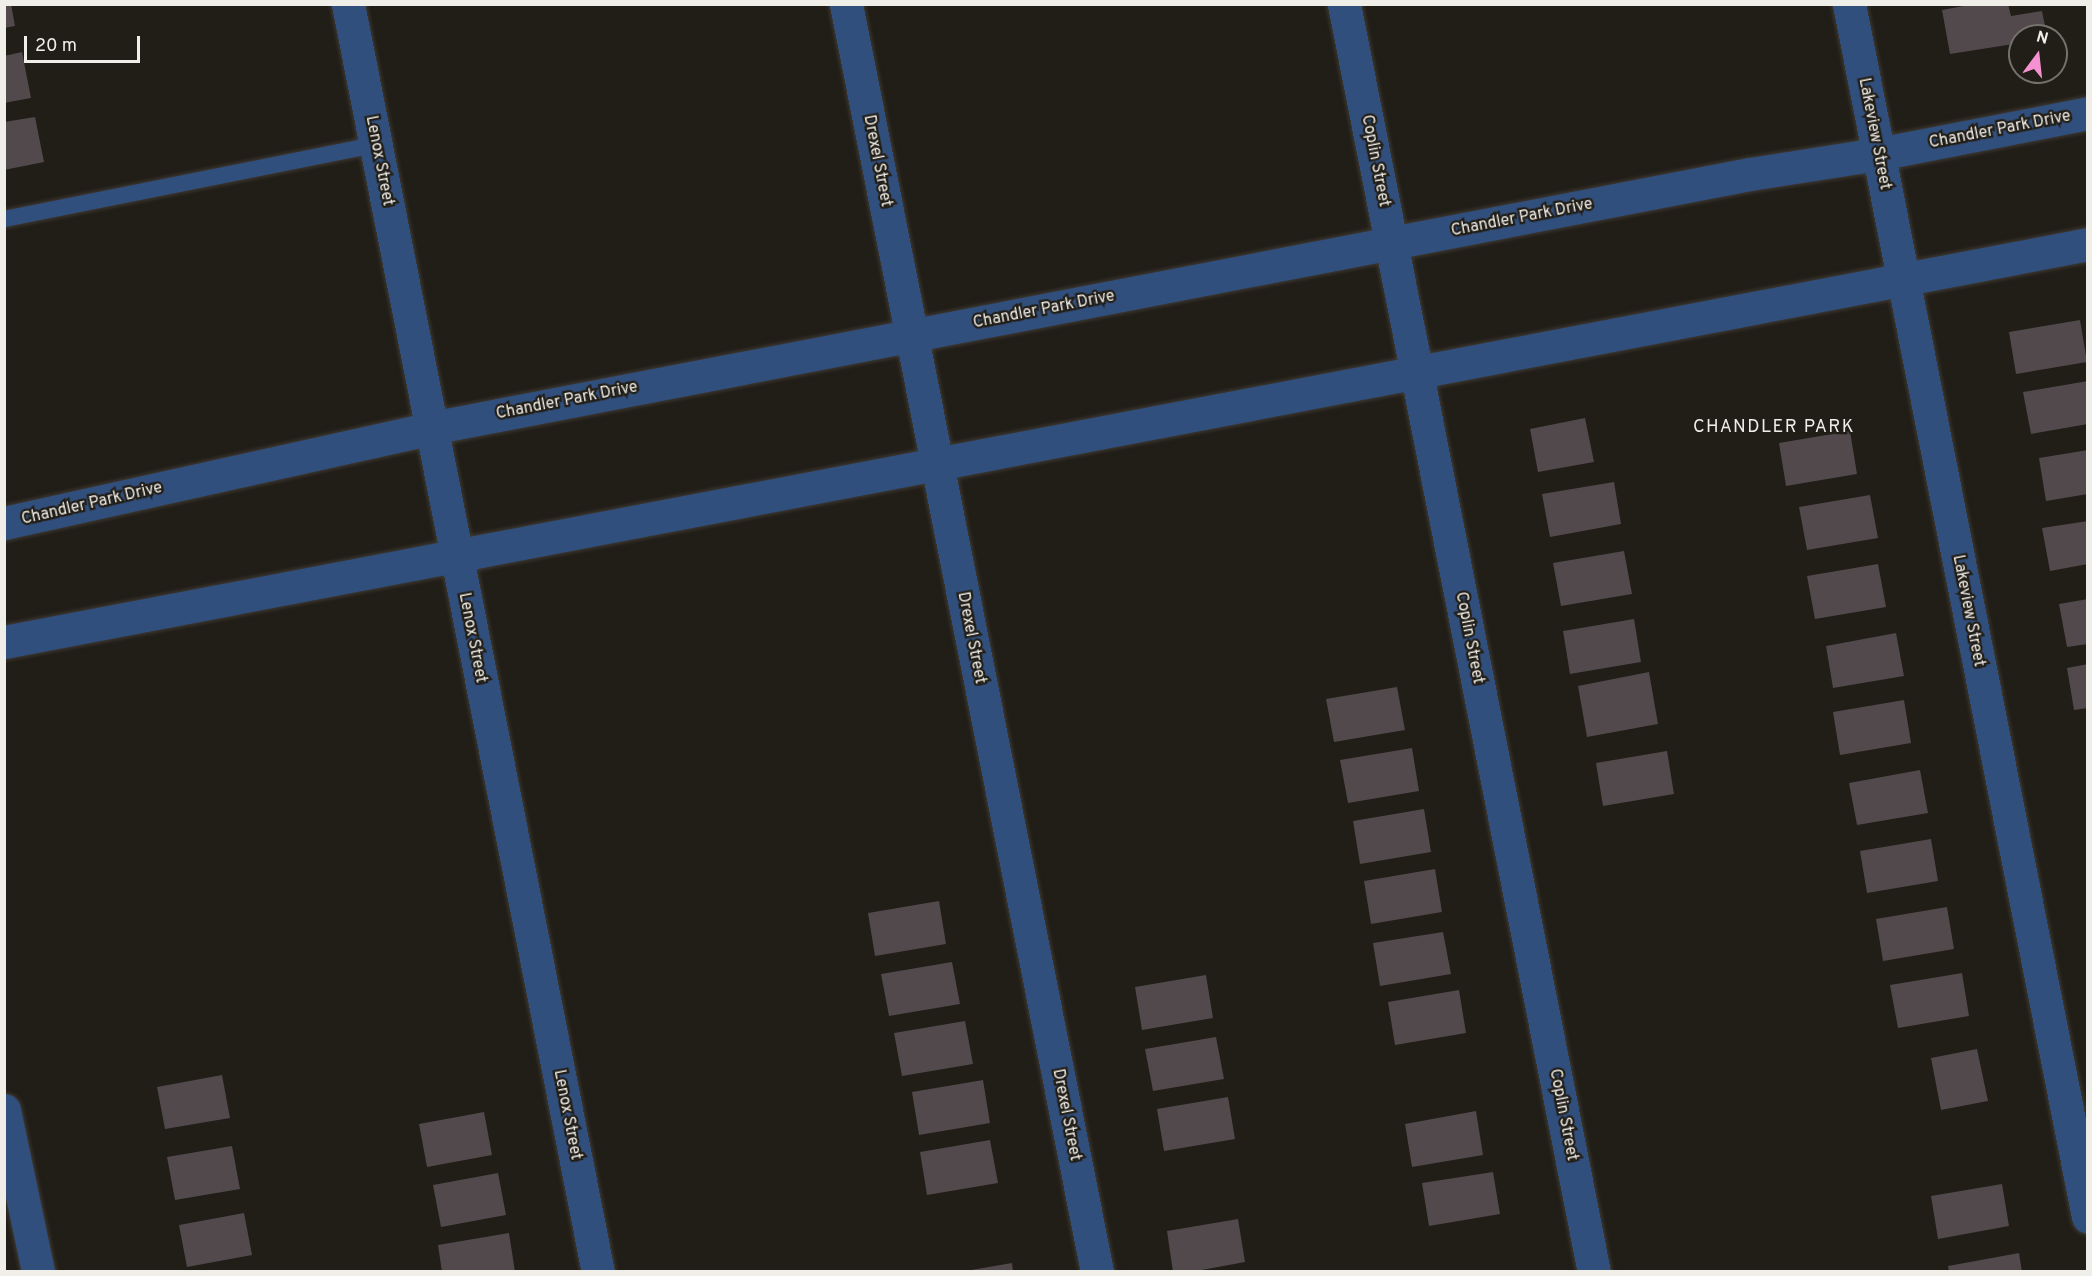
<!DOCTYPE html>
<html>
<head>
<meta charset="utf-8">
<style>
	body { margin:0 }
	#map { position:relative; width:2092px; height:1276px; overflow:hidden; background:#211d17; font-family:Overpass,sans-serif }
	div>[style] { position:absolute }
	.building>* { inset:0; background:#51494c }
	.roads { filter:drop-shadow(0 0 2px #3e3a34) drop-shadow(0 0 2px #3e3a34) }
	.service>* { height:16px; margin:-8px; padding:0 8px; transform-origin:8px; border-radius:8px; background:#314f7d }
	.minor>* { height:33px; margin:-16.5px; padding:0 16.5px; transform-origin:16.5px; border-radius:16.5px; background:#314f7d }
	.tertiary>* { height:33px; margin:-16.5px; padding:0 16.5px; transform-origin:16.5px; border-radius:16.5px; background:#314f7d }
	span { translate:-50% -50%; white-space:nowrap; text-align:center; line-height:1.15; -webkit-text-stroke:4.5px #211d17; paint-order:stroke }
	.street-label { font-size:16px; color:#f0eee9 }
	.neighbourhood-label { font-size:18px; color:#f0eee9; letter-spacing:1.5px }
	.frame { position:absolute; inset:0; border:6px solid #f0eee9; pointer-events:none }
	.north { position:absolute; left:2008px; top:24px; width:60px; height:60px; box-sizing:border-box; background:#211d17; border:2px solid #74716b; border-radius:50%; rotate:15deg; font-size:16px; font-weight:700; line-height:24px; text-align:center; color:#f0eee9 }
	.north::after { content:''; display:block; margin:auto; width:21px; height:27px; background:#f590d1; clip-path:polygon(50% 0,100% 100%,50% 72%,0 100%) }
	.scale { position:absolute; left:24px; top:36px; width:116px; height:27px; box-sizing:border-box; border:3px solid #f0eee9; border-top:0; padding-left:8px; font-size:18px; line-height:21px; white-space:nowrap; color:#f0eee9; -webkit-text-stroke:4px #211d17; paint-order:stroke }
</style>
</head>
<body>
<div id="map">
	<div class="building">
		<i style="clip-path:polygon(4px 4px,11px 4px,15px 26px,4px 28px)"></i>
		<i style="clip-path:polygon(1974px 4px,2008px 4px,2011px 16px,2042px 11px,2047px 36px,2020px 36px,2020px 43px,1950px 54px,1942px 10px)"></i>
		<i style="clip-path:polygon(22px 52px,31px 98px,4px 103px,4px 56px)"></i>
		<i style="clip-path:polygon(35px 117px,44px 162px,4px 170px,4px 122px)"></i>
		<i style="clip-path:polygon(2080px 320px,2087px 362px,2016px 374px,2009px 332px)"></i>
		<i style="clip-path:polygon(2088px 381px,2088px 424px,2031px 434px,2023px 392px)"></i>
		<i style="clip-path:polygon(1585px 418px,1594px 462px,1538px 472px,1530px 429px)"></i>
		<i style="clip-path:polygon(1850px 431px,1857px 474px,1786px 486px,1779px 443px)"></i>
		<i style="clip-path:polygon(2088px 450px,2088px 494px,2046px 501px,2039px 458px)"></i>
		<i style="clip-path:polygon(1614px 482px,1621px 524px,1550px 537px,1542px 494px)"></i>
		<i style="clip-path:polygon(1870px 495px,1878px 538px,1807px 550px,1799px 507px)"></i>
		<i style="clip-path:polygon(2088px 521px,2088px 564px,2050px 571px,2042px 528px)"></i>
		<i style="clip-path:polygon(1624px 551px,1632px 594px,1561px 606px,1553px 563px)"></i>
		<i style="clip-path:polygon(1878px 564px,1886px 607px,1815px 619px,1807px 576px)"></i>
		<i style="clip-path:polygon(2088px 599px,2088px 644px,2067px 647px,2059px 604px)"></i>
		<i style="clip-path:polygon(1634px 619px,1641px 662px,1570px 674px,1563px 631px)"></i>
		<i style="clip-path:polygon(1896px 633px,1904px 676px,1833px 688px,1826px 646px)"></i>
		<i style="clip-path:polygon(2088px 664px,2088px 708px,2074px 710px,2067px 668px)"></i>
		<i style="clip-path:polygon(1649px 672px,1658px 724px,1587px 737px,1578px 686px)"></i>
		<i style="clip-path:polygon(1397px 687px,1405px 730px,1334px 742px,1326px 699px)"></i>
		<i style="clip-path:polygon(1904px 700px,1911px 743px,1840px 755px,1833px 712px)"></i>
		<i style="clip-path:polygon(1412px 748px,1419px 791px,1348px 803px,1340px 760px)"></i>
		<i style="clip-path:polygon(1667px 751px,1674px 794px,1603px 806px,1596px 763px)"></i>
		<i style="clip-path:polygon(1920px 770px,1928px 813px,1857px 825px,1849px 783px)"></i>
		<i style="clip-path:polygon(1424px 809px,1431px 852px,1360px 864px,1353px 821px)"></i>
		<i style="clip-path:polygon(1931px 839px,1938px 881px,1867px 893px,1860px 851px)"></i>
		<i style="clip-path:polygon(1435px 869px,1442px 912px,1371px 924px,1364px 881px)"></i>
		<i style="clip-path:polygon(939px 901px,946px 944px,875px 956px,868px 913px)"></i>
		<i style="clip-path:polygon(1947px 907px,1954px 949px,1883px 961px,1876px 919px)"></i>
		<i style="clip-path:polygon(1443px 932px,1451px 974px,1380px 986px,1373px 943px)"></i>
		<i style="clip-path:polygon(952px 962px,960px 1004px,889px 1016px,881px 974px)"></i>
		<i style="clip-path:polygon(1962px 973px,1969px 1016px,1898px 1028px,1890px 985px)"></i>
		<i style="clip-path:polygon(1206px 975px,1213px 1018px,1142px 1030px,1135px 987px)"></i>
		<i style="clip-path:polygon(1459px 990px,1466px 1033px,1395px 1045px,1388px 1002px)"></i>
		<i style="clip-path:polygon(965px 1021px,973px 1064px,902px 1076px,894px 1033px)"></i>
		<i style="clip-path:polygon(1216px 1037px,1224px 1079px,1153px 1091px,1145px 1049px)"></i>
		<i style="clip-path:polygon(1977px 1049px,1988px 1101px,1941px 1110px,1931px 1058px)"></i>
		<i style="clip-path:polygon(222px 1075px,230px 1118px,165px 1129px,157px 1087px)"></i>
		<i style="clip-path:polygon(983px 1080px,990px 1123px,919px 1135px,912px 1092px)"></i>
		<i style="clip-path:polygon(1228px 1097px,1235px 1139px,1164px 1151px,1157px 1109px)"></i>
		<i style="clip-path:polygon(1476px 1111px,1483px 1155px,1412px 1167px,1405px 1124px)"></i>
		<i style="clip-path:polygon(484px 1112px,492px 1155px,427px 1167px,419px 1124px)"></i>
		<i style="clip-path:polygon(990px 1140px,998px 1183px,927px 1195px,920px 1152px)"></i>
		<i style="clip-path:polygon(232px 1146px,240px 1189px,175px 1200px,167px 1157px)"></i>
		<i style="clip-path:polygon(1493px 1172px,1500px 1214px,1429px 1226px,1422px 1183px)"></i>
		<i style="clip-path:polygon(498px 1173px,506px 1215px,441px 1227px,433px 1185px)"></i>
		<i style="clip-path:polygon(2002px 1184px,2009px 1226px,1938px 1239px,1931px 1196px)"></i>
		<i style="clip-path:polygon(244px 1213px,252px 1255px,187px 1267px,179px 1225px)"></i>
		<i style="clip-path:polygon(1238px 1219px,1245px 1262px,1191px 1272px,1173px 1272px,1167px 1231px)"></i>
		<i style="clip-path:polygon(509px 1233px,515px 1272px,442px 1272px,438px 1245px)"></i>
		<i style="clip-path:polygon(2019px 1253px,2022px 1272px,1949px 1272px,1948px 1266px)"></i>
		<i style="clip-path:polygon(1012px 1263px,1013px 1272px,971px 1272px,971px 1270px)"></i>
	</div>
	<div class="roads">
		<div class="service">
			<i style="left:4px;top:219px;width:379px;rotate:-11.3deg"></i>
		</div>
		<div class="minor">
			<i style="left:348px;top:4px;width:1292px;rotate:78.85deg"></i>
			<i style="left:846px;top:4px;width:1293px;rotate:78.8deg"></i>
			<i style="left:1344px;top:4px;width:1292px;rotate:78.85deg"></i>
			<i style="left:1849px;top:4px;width:1236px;rotate:78.85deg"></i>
		</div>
		<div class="tertiary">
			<i style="left:4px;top:523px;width:437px;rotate:-12.5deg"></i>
			<i style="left:431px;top:428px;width:1343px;rotate:-10.9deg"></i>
			<i style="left:1750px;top:174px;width:130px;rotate:-8.9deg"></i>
			<i style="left:1878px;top:154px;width:214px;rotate:-11deg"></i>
			<i style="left:4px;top:642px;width:2122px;rotate:-10.81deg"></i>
			<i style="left:4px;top:1110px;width:166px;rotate:78.1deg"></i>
		</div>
	</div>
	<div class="street-label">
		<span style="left:2000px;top:130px;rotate:-11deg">Chandler Park Drive</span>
		<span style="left:1874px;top:134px;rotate:79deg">Lakeview Street</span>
		<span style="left:379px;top:161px;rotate:79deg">Lenox Street</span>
		<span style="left:877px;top:161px;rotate:79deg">Drexel Street</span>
		<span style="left:1375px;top:161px;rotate:79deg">Coplin Street</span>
		<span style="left:1522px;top:218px;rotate:-11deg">Chandler Park Drive</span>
		<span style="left:1044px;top:310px;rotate:-11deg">Chandler Park Drive</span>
		<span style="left:567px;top:401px;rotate:-11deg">Chandler Park Drive</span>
		<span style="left:92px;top:504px;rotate:-13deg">Chandler Park Drive</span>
		<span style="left:1968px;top:611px;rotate:79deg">Lakeview Street</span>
		<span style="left:472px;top:638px;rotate:79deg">Lenox Street</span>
		<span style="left:971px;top:638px;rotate:79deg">Drexel Street</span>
		<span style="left:1469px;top:638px;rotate:79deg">Coplin Street</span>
		<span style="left:567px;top:1115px;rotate:79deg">Lenox Street</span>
		<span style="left:1066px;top:1115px;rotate:79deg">Drexel Street</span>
		<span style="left:1563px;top:1115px;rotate:79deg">Coplin Street</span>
	</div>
	<div class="neighbourhood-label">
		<span style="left:1774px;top:428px">CHANDLER PARK</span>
	</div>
	<div class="frame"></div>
	<div class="north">N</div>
	<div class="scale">20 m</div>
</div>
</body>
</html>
